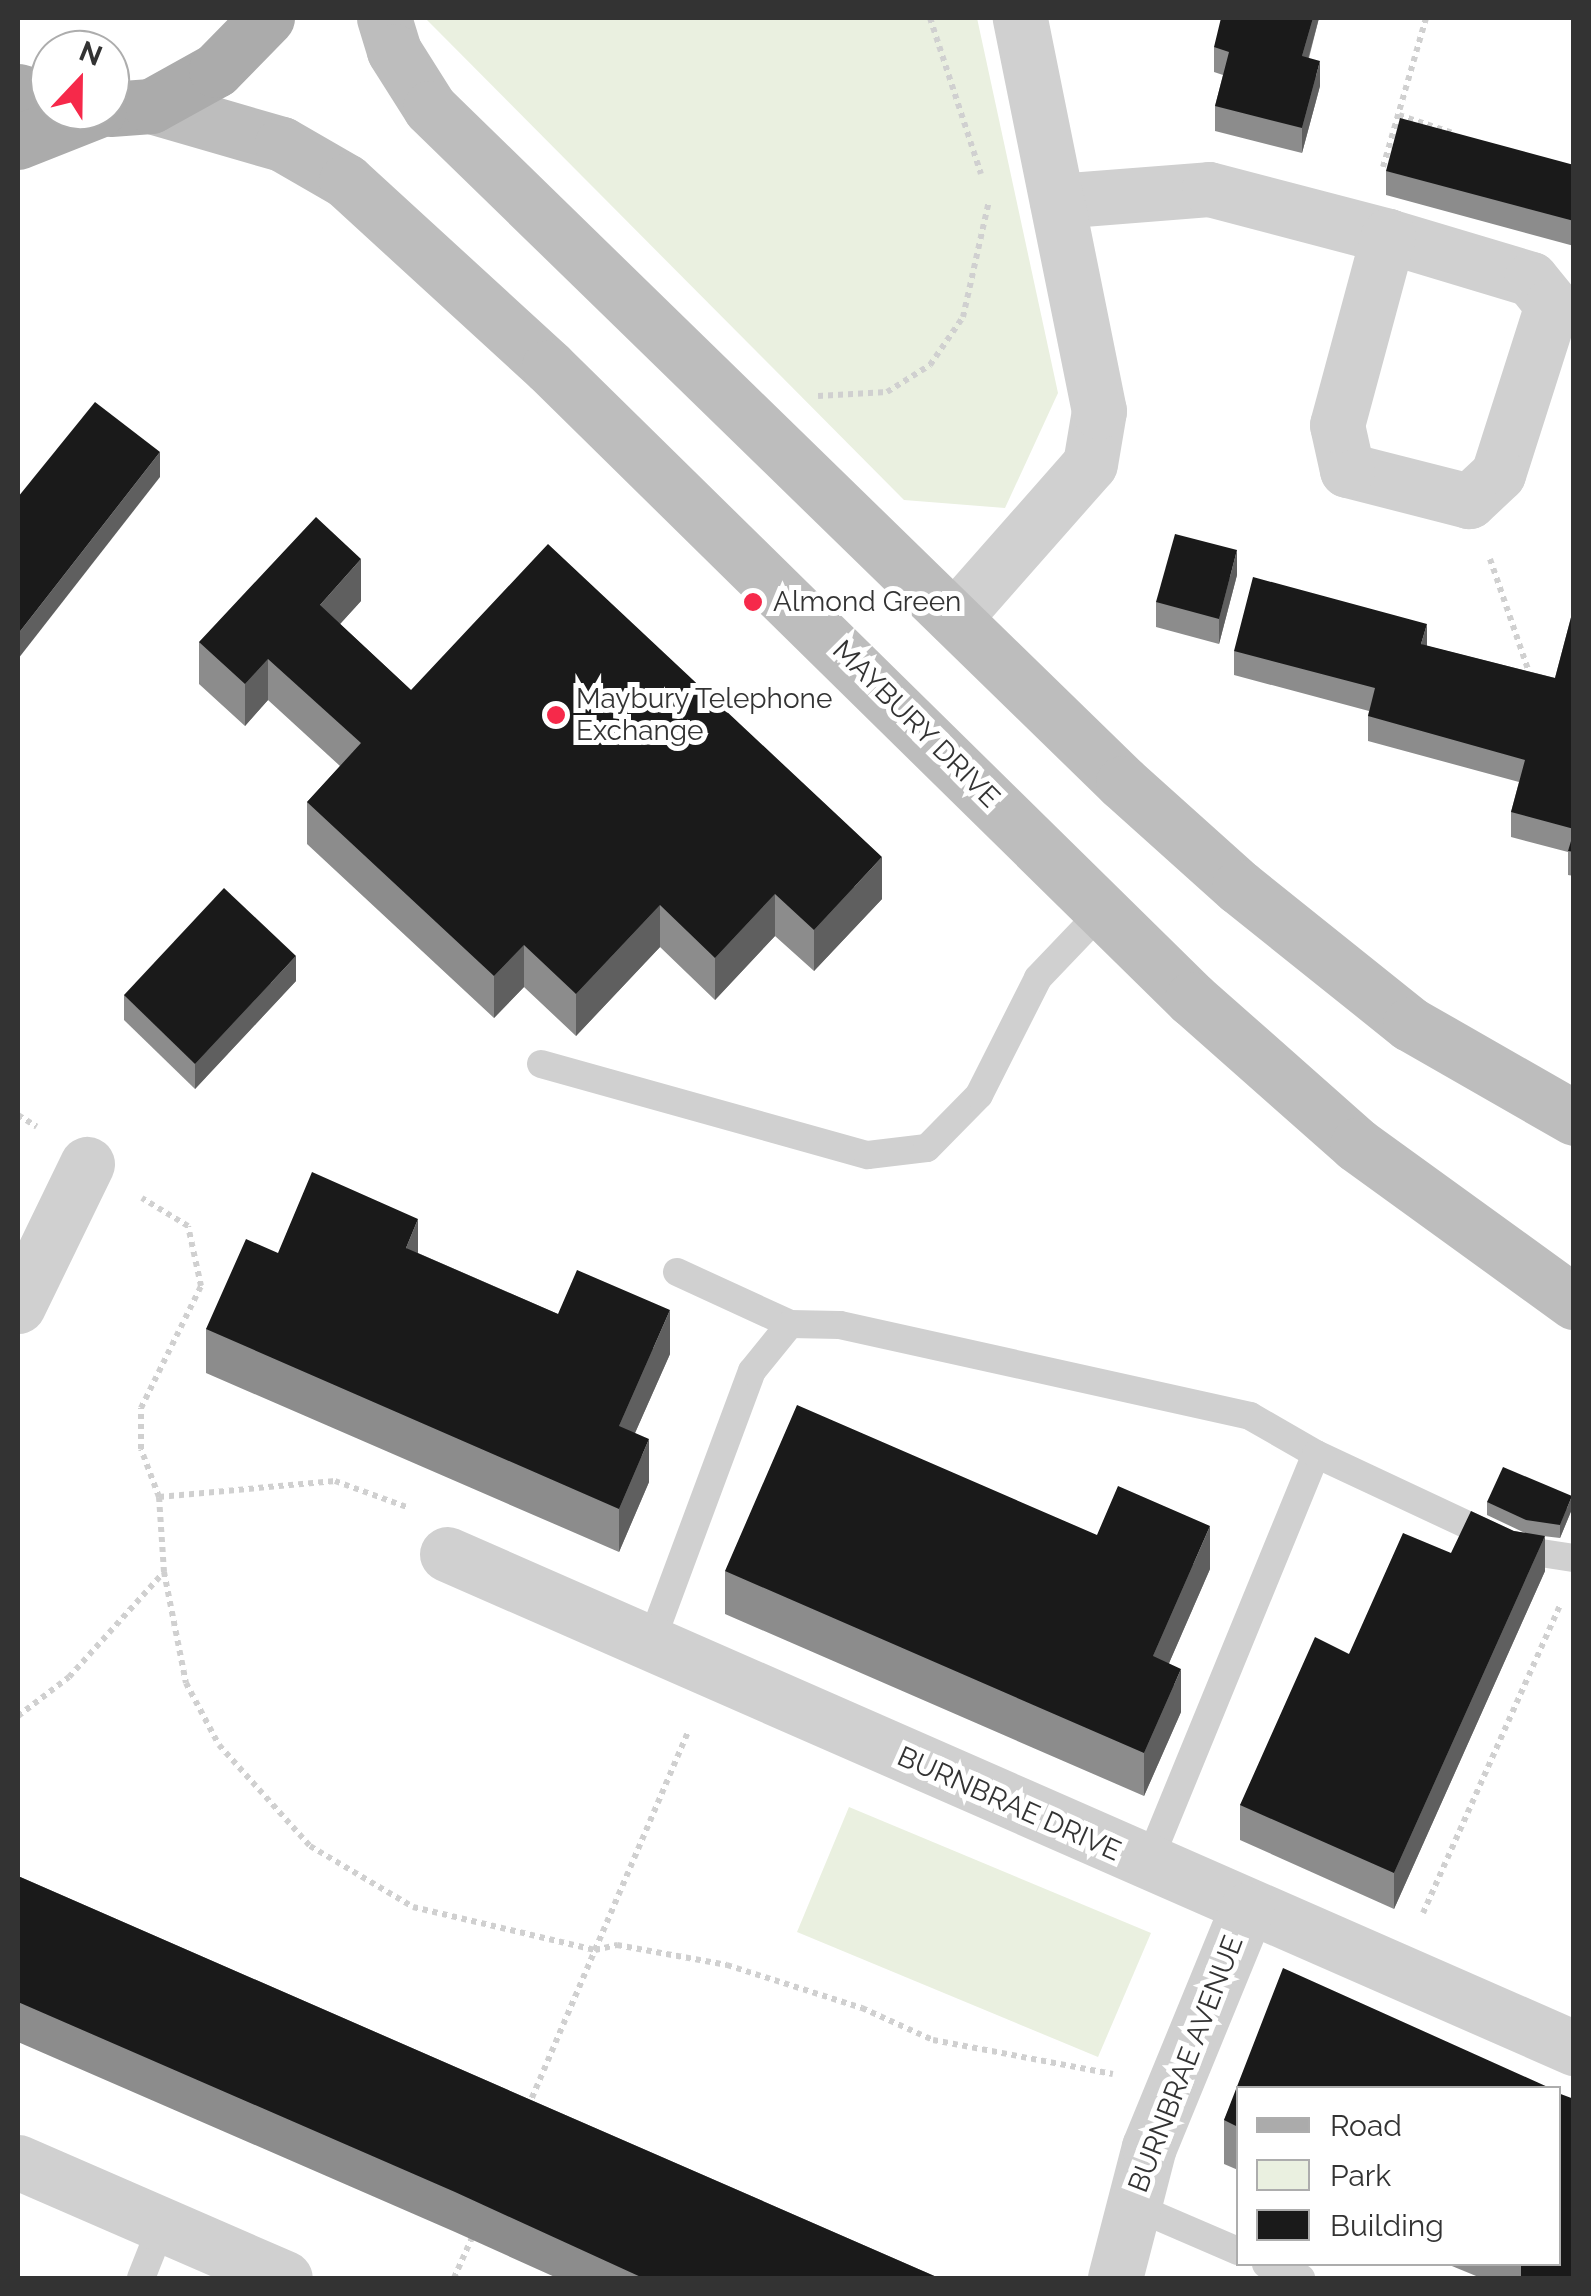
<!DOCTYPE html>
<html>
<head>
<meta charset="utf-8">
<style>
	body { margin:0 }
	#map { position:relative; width:1591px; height:2296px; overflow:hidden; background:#fff; font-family:Raleway,sans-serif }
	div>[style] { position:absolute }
	.green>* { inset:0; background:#eaf0e0 }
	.path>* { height:6px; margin-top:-3px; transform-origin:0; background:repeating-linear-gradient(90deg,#d0d0d0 0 5px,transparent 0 10px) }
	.lane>* { height:28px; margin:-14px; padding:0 14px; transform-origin:14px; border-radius:14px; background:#d0d0d0 }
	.street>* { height:55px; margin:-27.5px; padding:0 27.5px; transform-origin:27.5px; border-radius:27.5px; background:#d0d0d0 }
	.secondary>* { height:55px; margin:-27.5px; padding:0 27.5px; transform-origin:27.5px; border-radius:27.5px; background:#bdbdbd }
	.primary>* { height:55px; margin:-27.5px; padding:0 27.5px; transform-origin:27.5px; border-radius:27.5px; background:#ababab }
	.wall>* { inset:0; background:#8c8c8c }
	.shaded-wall>* { inset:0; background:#5f5f5f }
	.building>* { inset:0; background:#1a1a1a }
	.dots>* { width:28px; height:28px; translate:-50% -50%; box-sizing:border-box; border:5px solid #fff; border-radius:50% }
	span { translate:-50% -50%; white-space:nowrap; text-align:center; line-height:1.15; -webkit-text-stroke:10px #fff; paint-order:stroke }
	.poi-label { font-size:28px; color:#333 }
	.left { translate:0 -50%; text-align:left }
	.street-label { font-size:28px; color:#333 }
	.frame { position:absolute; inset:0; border:20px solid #333; pointer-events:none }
	.legend { position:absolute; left:1236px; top:2086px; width:325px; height:180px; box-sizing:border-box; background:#fff; border:2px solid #adadad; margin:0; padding:12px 18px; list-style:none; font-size:30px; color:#333 }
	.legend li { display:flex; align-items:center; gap:20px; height:50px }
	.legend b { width:50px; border:2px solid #adadad }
	.north { position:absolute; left:30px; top:30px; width:100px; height:100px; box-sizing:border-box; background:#fff; border:2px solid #adadad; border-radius:50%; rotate:22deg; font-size:28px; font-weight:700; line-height:40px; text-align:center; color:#333 }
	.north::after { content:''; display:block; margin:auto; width:35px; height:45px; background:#f6294a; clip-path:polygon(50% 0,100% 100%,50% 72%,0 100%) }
</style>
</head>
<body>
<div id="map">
	<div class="green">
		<i style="clip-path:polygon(425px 18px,977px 18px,1058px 393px,1005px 508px,904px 500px)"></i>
		<i style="clip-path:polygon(849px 1807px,1151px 1933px,1098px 2057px,797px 1932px)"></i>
	</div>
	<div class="path">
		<i style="left:930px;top:18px;width:164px;rotate:71.9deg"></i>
		<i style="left:1399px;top:115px;width:57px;rotate:18.4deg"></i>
		<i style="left:1383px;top:167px;width:155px;rotate:-73.9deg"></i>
		<i style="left:818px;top:396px;width:69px;rotate:-3.3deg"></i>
		<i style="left:887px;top:392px;width:51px;rotate:-32.1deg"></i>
		<i style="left:930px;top:365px;width:58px;rotate:-55.5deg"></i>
		<i style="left:963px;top:317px;width:119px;rotate:-77.4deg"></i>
		<i style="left:1490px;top:559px;width:123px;rotate:71deg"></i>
		<i style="left:18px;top:1115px;width:22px;rotate:32deg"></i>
		<i style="left:159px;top:1497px;width:177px;rotate:-5.2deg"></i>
		<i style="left:335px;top:1481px;width:77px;rotate:19.9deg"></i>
		<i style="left:164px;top:1572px;width:113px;rotate:78.8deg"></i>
		<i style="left:186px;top:1683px;width:70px;rotate:62deg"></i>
		<i style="left:219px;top:1745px;width:136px;rotate:48deg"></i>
		<i style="left:310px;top:1846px;width:120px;rotate:30.6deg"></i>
		<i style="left:413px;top:1907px;width:187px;rotate:13.3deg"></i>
		<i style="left:595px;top:1950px;width:239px;rotate:-66.9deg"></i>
		<i style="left:18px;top:1716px;width:64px;rotate:-37.4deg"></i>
		<i style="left:69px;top:1677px;width:142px;rotate:-47.9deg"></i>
		<i style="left:164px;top:1572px;width:75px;rotate:-93.8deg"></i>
		<i style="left:159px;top:1497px;width:51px;rotate:-110.6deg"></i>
		<i style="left:141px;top:1449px;width:41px;rotate:-90deg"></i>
		<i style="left:141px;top:1408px;width:136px;rotate:-63.8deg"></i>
		<i style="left:201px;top:1286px;width:61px;rotate:-102.2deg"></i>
		<i style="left:188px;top:1226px;width:54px;rotate:-148.7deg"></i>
		<i style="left:1423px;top:1913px;width:337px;rotate:-66deg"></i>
		<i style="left:528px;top:2107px;width:171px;rotate:-66.9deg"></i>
		<i style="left:595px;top:1950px;width:23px;rotate:-13deg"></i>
		<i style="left:617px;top:1945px;width:112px;rotate:10.3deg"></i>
		<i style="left:727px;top:1965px;width:142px;rotate:17.7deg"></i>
		<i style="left:862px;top:2008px;width:78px;rotate:24.3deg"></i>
		<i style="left:933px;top:2040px;width:183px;rotate:10.7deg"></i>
		<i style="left:454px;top:2278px;width:49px;rotate:-66deg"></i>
	</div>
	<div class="lane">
		<i style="left:541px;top:1064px;width:339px;rotate:15.6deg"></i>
		<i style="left:868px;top:1155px;width:59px;rotate:-6.8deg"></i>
		<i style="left:927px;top:1148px;width:74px;rotate:-45.5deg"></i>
		<i style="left:979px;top:1095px;width:131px;rotate:-63.2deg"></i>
		<i style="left:1038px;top:978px;width:94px;rotate:-46.3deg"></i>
		<i style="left:677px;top:1272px;width:124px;rotate:24.7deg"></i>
		<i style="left:650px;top:1645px;width:292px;rotate:-69.6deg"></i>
		<i style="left:752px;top:1371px;width:60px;rotate:-51deg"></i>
		<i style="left:790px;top:1324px;width:50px;rotate:1.1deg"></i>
		<i style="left:840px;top:1325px;width:420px;rotate:12.5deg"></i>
		<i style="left:1250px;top:1416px;width:76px;rotate:29.9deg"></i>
		<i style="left:1147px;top:1866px;width:445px;rotate:-67.7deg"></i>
		<i style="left:1316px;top:1454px;width:226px;rotate:25.1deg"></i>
		<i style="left:1521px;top:1550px;width:54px;rotate:8.6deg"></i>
		<i style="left:1131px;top:2205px;width:116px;rotate:23.3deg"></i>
		<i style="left:1266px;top:2264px;width:38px;rotate:22deg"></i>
		<i style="left:141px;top:2278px;width:57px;rotate:-68.4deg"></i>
	</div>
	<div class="street">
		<i style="left:1057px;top:201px;width:152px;rotate:-4.5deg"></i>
		<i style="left:1209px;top:189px;width:185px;rotate:14.7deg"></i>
		<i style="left:1388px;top:236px;width:149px;rotate:16.7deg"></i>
		<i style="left:1531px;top:279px;width:33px;rotate:51deg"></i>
		<i style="left:1552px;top:305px;width:177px;rotate:107.7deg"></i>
		<i style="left:1498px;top:474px;width:40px;rotate:137deg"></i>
		<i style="left:1469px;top:501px;width:126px;rotate:-165.7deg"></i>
		<i style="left:1347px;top:470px;width:46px;rotate:-102.5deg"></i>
		<i style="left:1337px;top:425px;width:196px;rotate:-74.9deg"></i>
		<i style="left:954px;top:618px;width:205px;rotate:-48.6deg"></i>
		<i style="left:1090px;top:464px;width:54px;rotate:-80.4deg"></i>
		<i style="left:1099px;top:411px;width:401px;rotate:-101.4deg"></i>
		<i style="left:18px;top:1306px;width:158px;rotate:-64.1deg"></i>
		<i style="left:447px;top:1554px;width:1231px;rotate:23.67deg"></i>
		<i style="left:18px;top:2162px;width:291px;rotate:23.5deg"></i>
		<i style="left:1115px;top:2278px;width:135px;rotate:-75.5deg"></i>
		<i style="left:1149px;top:2147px;width:256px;rotate:-67.7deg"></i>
	</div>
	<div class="secondary">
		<i style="left:384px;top:18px;width:34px;rotate:73deg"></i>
		<i style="left:394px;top:51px;width:67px;rotate:57.7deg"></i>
		<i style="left:430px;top:108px;width:967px;rotate:44.25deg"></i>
		<i style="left:1123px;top:783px;width:156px;rotate:41.9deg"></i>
		<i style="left:1239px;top:887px;width:219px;rotate:38.7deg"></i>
		<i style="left:1410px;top:1024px;width:189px;rotate:29.8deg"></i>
		<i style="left:151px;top:106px;width:136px;rotate:16.2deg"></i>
		<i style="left:282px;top:144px;width:74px;rotate:30deg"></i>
		<i style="left:346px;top:181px;width:275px;rotate:42.5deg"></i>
		<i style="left:549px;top:367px;width:902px;rotate:44.51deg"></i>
		<i style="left:1192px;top:999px;width:220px;rotate:41.5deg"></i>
		<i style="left:1357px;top:1145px;width:268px;rotate:35.9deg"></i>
	</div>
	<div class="primary">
		<i style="left:18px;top:91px;width:33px;rotate:16deg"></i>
		<i style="left:110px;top:109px;width:41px;rotate:-4.2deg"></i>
		<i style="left:151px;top:106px;width:74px;rotate:-29deg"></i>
		<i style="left:216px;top:70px;width:73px;rotate:-45.6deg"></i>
		<i style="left:18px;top:142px;width:87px;rotate:-21.6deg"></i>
	</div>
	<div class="wall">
		<i style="clip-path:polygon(1319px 18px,1309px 58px,1320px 86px,1302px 153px,1215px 131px,1215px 106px,1223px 75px,1214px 72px,1214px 47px)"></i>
		<i style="clip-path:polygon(1574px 165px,1574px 246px,1386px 195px,1386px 171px)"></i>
		<i style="clip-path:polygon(1237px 575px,1219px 644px,1156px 627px,1156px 602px)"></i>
		<i style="clip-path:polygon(361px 601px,340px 624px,411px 690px,882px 899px,814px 971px,775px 936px,715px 1000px,660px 947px,576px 1036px,524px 987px,494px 1018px,307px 844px,307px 802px,340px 766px,268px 700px,245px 726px,199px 684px,199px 642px)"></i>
		<i style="clip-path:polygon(1574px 606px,1574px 876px,1568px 875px,1568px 852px,1511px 837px,1511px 812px,1519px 782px,1368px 741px,1368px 716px,1369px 711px,1234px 675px,1234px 651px,1427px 646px,1555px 678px)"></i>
		<i style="clip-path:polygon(296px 981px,195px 1089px,124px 1020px,124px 995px)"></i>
		<i style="clip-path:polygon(278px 1253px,418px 1253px,558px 1314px,670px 1354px,635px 1433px,649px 1482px,619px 1552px,206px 1373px,206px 1329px)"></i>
		<i style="clip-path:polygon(1487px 1502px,1572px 1509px,1560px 1538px,1543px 1536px,1545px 1571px,1394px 1909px,1240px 1840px,1240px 1805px,1349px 1654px,1451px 1553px,1514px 1531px,1525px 1533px,1487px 1515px)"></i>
		<i style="clip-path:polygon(1097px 1535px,1210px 1569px,1169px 1663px,1181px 1712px,1144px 1796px,725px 1614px,725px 1571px)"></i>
		<i style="clip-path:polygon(18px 1876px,939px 2278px,557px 2278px,455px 2232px,18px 2042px)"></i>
		<i style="clip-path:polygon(1238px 2088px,1238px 2170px,1224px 2164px,1224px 2120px)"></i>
		<i style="clip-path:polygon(1447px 2264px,1558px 2264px,1574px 2278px,1481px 2278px)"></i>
	</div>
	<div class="shaded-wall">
		<i style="clip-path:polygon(1313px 18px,1319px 18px,1302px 81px,1302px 56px)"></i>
		<i style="clip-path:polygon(1320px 61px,1320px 86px,1302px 153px,1302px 128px)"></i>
		<i style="clip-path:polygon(160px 452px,160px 477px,18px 659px,18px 634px)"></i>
		<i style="clip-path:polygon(1237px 550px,1237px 575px,1219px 644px,1219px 619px)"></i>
		<i style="clip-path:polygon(361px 559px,361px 601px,320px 646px,320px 605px)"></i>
		<i style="clip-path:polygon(1427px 624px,1427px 648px,1421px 644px)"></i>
		<i style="clip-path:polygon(268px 659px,268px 700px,245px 726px,245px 684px)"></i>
		<i style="clip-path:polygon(882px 857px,882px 899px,814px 971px,814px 930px)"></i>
		<i style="clip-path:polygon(775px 894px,775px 936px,715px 1000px,715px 958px)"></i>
		<i style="clip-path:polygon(660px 905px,660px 947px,576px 1036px,576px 994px)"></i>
		<i style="clip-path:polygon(524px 945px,524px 987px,494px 1018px,494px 976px)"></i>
		<i style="clip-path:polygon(296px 956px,296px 981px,195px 1089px,195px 1064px)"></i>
		<i style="clip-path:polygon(418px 1219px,418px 1262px,406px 1248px)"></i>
		<i style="clip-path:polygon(670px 1310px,670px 1354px,619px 1469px,619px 1426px)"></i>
		<i style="clip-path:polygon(649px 1439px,649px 1482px,619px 1552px,619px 1509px)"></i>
		<i style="clip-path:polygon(1572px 1496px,1572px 1509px,1560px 1538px,1560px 1525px)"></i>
		<i style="clip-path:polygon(1210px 1526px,1210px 1569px,1153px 1700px,1153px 1656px)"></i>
		<i style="clip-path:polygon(1545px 1536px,1545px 1571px,1394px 1909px,1394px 1873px)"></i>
		<i style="clip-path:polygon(1181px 1669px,1181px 1712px,1144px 1796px,1144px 1753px)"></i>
	</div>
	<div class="building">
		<i style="clip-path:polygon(1221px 18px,1313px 18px,1302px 56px,1320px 61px,1302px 128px,1215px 106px,1229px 52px,1214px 47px)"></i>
		<i style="clip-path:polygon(1400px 118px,1574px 165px,1574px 221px,1386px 171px)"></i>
		<i style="clip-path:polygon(95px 402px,160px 452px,18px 634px,18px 497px)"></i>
		<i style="clip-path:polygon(316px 517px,361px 559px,320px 605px,411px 690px,548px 544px,882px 857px,814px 930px,775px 894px,715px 958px,660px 905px,576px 994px,524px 945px,494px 976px,307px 802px,361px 743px,268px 659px,245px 684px,199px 642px)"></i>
		<i style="clip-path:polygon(1175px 534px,1237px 550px,1219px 619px,1156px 602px)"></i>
		<i style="clip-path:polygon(1253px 577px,1427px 624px,1421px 644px,1555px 678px,1574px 606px,1574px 829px,1511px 812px,1525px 760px,1368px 716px,1375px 688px,1234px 651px)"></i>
		<i style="clip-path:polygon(1574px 831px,1574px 852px,1568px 851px)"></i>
		<i style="clip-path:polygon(224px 888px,296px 956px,195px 1064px,124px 995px)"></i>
		<i style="clip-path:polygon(312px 1172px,418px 1219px,406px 1248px,558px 1314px,577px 1270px,670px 1310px,619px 1426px,649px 1439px,619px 1509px,206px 1329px,246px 1239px,278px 1253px)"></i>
		<i style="clip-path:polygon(797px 1405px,1097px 1535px,1118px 1486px,1210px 1526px,1153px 1656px,1181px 1669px,1144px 1753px,725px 1571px)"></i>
		<i style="clip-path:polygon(1503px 1467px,1572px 1496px,1560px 1525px,1526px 1520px,1487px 1502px)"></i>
		<i style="clip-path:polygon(1471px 1511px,1514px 1531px,1545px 1536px,1394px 1873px,1240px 1805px,1315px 1637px,1349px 1654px,1403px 1533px,1451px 1553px)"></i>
		<i style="clip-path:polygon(18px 1876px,939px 2278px,643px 2278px,455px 2192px,18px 2002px)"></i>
		<i style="clip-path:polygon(1283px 1968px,1550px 2088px,1238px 2088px,1238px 2127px,1224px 2120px)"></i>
		<i style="clip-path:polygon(1558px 2093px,1574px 2099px,1574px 2278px,1521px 2278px,1521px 2264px,1558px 2264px)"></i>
	</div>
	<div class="dots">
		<i style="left:753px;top:602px;background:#f6294a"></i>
		<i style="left:556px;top:715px;background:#f6294a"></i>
	</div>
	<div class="poi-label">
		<span class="left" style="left:773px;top:602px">Almond Green</span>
		<span class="left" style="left:576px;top:715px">Maybury Telephone<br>Exchange</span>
	</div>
	<div class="street-label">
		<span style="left:916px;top:724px;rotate:45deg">MAYBURY DRIVE</span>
		<span style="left:1009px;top:1804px;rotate:24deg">BURNBRAE DRIVE</span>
		<span style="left:1186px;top:2064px;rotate:-69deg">BURNBRAE AVENUE</span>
	</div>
	<div class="frame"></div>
	<ul class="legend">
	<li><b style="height:12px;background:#ababab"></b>Road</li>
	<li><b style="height:28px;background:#eaf0e0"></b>Park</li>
	<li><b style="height:28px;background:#1a1a1a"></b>Building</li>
	</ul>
	<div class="north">N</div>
</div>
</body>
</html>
